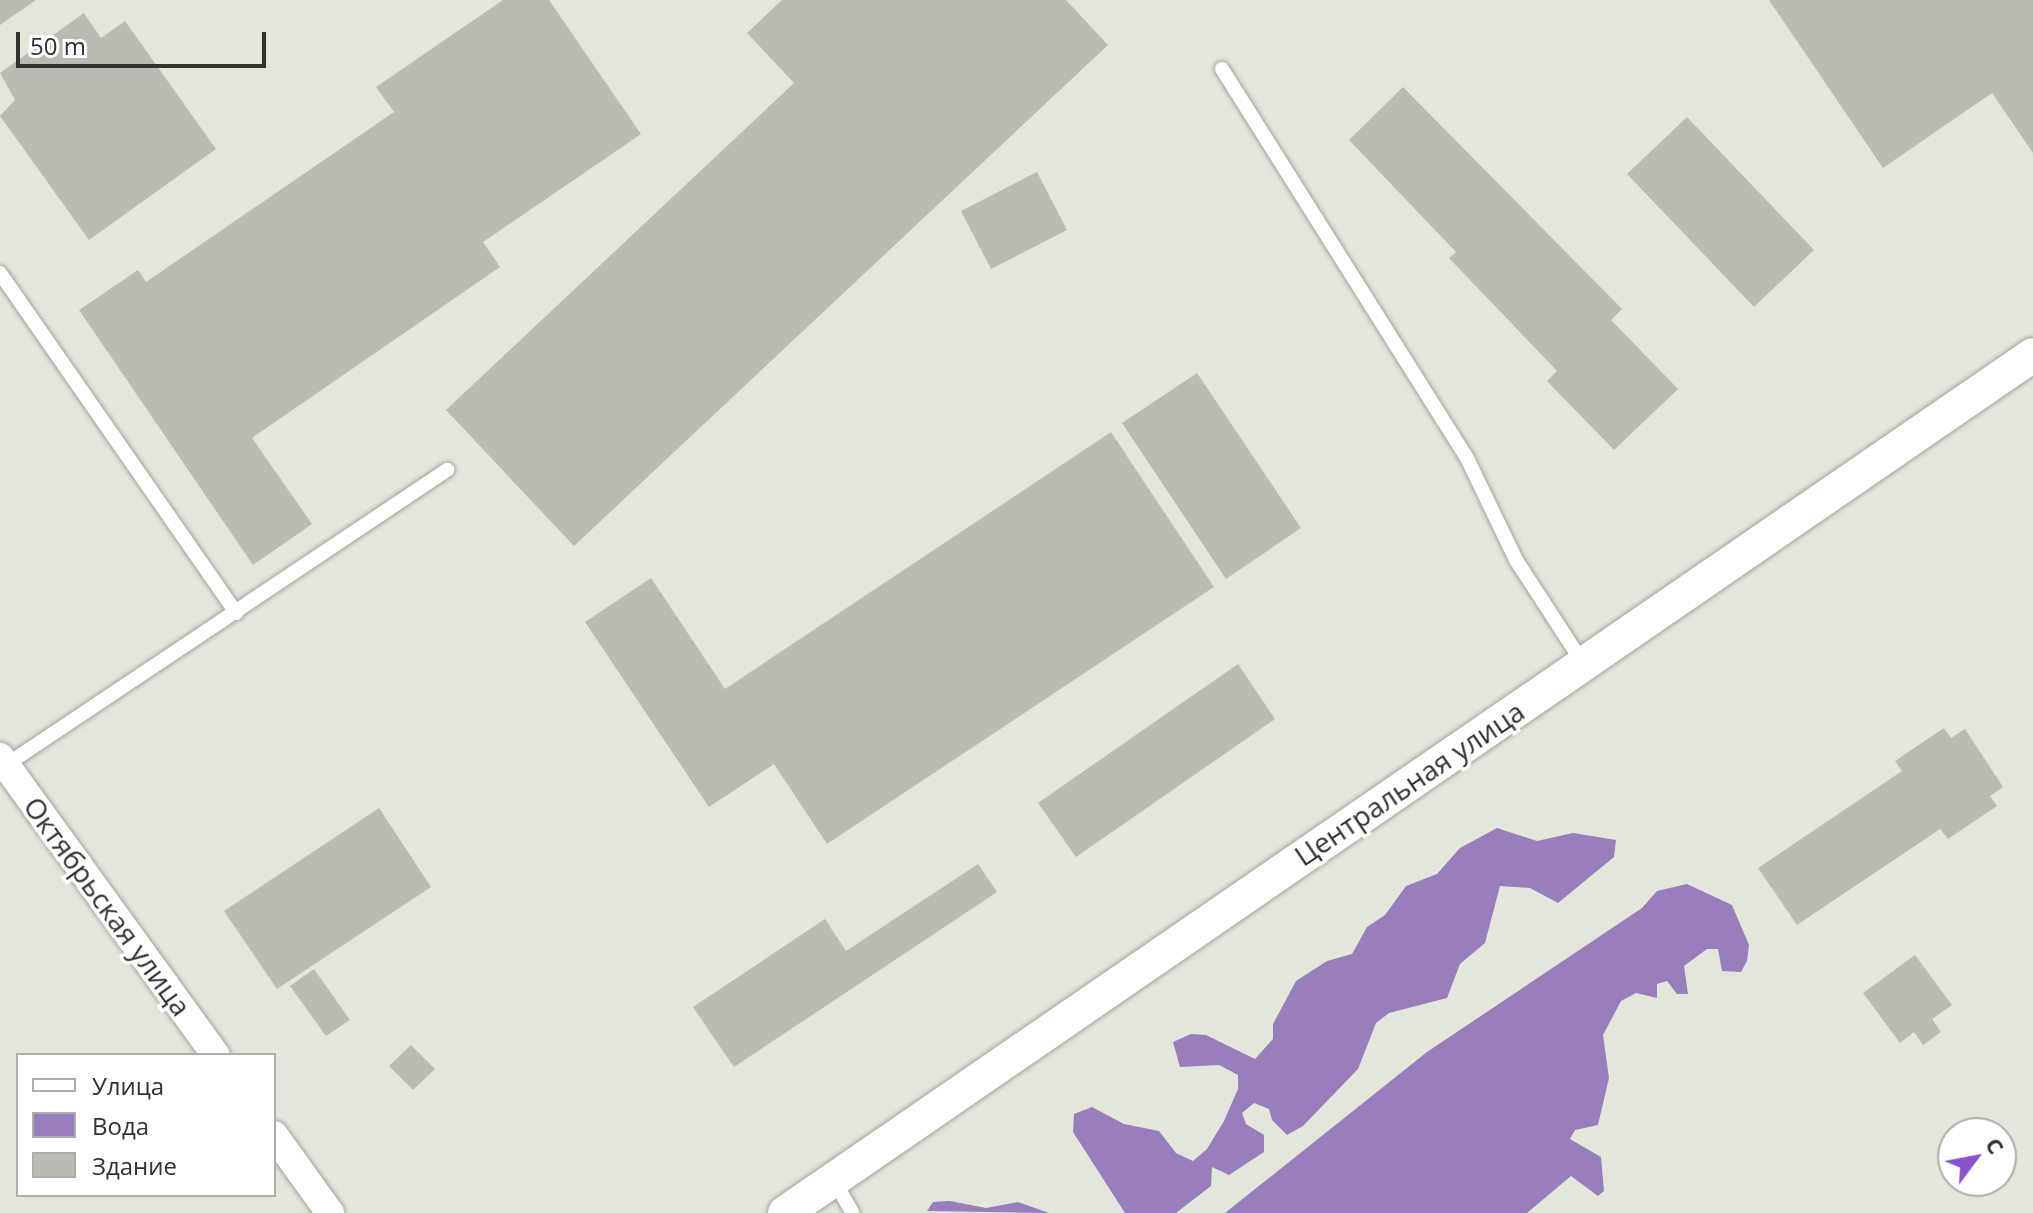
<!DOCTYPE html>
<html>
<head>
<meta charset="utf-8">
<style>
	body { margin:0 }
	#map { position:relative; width:2033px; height:1213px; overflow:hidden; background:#e3e6db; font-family:"Open Sans",sans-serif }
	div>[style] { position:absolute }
	.water>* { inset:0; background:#987fbc }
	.building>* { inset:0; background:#b9bcb2 }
	.roads { filter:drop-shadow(0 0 2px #a2a59a) drop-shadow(0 0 2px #a2a59a) }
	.service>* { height:14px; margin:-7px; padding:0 7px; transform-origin:7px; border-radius:7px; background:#fff }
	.minor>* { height:28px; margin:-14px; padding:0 14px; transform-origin:14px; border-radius:14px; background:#fff }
	.tertiary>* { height:34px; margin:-17px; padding:0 17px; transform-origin:17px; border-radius:17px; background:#fff }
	span { translate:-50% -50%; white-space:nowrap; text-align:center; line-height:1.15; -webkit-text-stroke:7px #fff; paint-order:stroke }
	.street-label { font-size:28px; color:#31322e }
	.legend { position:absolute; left:16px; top:1053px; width:260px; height:144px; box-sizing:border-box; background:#fff; border:2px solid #adadab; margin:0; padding:10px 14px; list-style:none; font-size:24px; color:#31322e }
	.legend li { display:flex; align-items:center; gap:16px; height:40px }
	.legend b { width:40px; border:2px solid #adadab }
	.north { position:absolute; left:1937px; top:1117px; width:80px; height:80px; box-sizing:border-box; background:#fff; border:2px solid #adadab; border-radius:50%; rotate:58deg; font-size:22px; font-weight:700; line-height:32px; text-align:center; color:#31322e }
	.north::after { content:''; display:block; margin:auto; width:28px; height:36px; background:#8b52ca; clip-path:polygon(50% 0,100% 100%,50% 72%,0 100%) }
	.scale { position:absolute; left:16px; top:32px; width:250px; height:36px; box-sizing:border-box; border:4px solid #31322e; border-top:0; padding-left:10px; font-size:24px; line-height:28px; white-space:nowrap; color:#31322e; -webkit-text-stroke:6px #fff; paint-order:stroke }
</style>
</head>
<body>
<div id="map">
	<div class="water">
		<i style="clip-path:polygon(1497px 828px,1537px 841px,1573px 833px,1616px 840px,1614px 857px,1558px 903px,1530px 888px,1500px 886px,1485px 943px,1460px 964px,1447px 998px,1389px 1013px,1376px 1023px,1358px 1069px,1303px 1126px,1287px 1135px,1272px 1120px,1269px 1109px,1254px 1103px,1242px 1113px,1246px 1124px,1264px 1135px,1264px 1152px,1229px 1175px,1212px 1167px,1211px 1186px,1176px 1213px,1125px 1213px,1073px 1132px,1074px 1114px,1092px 1107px,1124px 1124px,1159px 1131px,1176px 1153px,1193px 1161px,1207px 1149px,1224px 1121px,1238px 1089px,1238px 1075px,1219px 1065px,1180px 1067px,1173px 1042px,1191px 1034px,1206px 1035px,1255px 1059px,1273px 1039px,1273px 1024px,1296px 981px,1327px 961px,1352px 954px,1367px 927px,1385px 915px,1406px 886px,1437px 874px,1460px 848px)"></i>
		<i style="clip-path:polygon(1687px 884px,1732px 905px,1749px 945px,1747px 961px,1741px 972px,1722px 971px,1718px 949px,1707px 949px,1684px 966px,1688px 994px,1677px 994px,1667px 981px,1657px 984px,1657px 998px,1636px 993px,1621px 1001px,1603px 1035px,1609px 1078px,1598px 1125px,1575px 1130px,1570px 1139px,1601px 1157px,1604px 1191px,1598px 1196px,1571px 1176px,1527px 1213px,1225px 1213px,1427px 1052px,1642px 908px,1657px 891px)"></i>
		<i style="clip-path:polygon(950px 1201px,986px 1208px,1018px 1202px,1049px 1213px,927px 1211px,933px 1202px)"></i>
	</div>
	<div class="building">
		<i style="clip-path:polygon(0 0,36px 0,0 25px)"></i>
		<i style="clip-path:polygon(503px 0,549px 0,641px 134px,483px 242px,500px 267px,252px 438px,312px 524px,253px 565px,79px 310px,138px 270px,146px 282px,394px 112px,376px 87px)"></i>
		<i style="clip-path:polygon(782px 0,1066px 0,1108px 45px,574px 546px,446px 410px,794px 83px,747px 33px)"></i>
		<i style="clip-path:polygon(1769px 0,2033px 0,2033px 153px,1992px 93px,1883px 168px)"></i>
		<i style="clip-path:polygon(84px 13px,101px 38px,125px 21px,216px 149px,89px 240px,0 116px,15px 100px,0 73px)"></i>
		<i style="clip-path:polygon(1403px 87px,1622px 309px,1611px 320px,1678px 389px,1614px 450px,1547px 381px,1557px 371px,1449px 258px,1456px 252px,1349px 140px)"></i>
		<i style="clip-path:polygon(1687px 117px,1814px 250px,1754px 307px,1627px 174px)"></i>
		<i style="clip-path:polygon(1037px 172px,1067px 230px,991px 269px,961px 211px)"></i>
		<i style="clip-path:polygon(1197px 373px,1301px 528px,1226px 579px,1122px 423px)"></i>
		<i style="clip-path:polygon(1111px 432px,1214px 587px,827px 844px,774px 764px,709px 807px,585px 622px,651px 578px,725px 689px)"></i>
		<i style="clip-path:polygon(1238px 664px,1275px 719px,1076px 857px,1038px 803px)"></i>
		<i style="clip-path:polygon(1944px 728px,1951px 738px,1965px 729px,2003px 787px,1990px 796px,1997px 806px,1948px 839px,1940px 829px,1797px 925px,1758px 868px,1902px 771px,1895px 761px)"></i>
		<i style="clip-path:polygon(379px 808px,431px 887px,277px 989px,224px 911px)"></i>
		<i style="clip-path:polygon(978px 864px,997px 892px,734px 1067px,693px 1007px,825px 919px,846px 951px)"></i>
		<i style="clip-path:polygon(1915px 955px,1952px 1005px,1932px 1019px,1941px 1032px,1923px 1045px,1914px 1032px,1900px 1043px,1863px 993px)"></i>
		<i style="clip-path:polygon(314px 969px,350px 1020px,326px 1036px,290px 986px)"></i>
		<i style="clip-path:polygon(411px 1045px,435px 1069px,413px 1090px,389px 1066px)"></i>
	</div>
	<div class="roads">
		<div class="service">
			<i style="left:1222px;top:69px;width:460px;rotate:57.8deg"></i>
			<i style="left:1467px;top:458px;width:113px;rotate:64.3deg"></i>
			<i style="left:1516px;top:560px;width:123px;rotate:57deg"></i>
			<i style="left:0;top:273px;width:414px;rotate:55.2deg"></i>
			<i style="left:6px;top:765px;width:531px;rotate:-33.78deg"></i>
			<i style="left:833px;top:1179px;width:39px;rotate:60deg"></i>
		</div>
		<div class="minor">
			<i style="left:0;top:757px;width:368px;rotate:54.1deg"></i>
			<i style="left:274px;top:1135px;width:96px;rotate:54.3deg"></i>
		</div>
		<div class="tertiary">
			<i style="left:785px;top:1213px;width:1514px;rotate:-34.51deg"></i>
		</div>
	</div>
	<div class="street-label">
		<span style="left:1409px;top:783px;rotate:-34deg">Центральная улица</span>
		<span style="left:108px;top:906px;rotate:54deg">Октябрьская улица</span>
	</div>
	<ul class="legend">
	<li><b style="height:10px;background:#fff"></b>Улица</li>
	<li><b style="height:22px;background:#987fbc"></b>Вода</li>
	<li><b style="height:22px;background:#b9bcb2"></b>Здание</li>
	</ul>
	<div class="north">С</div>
	<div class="scale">50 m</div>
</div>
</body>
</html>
